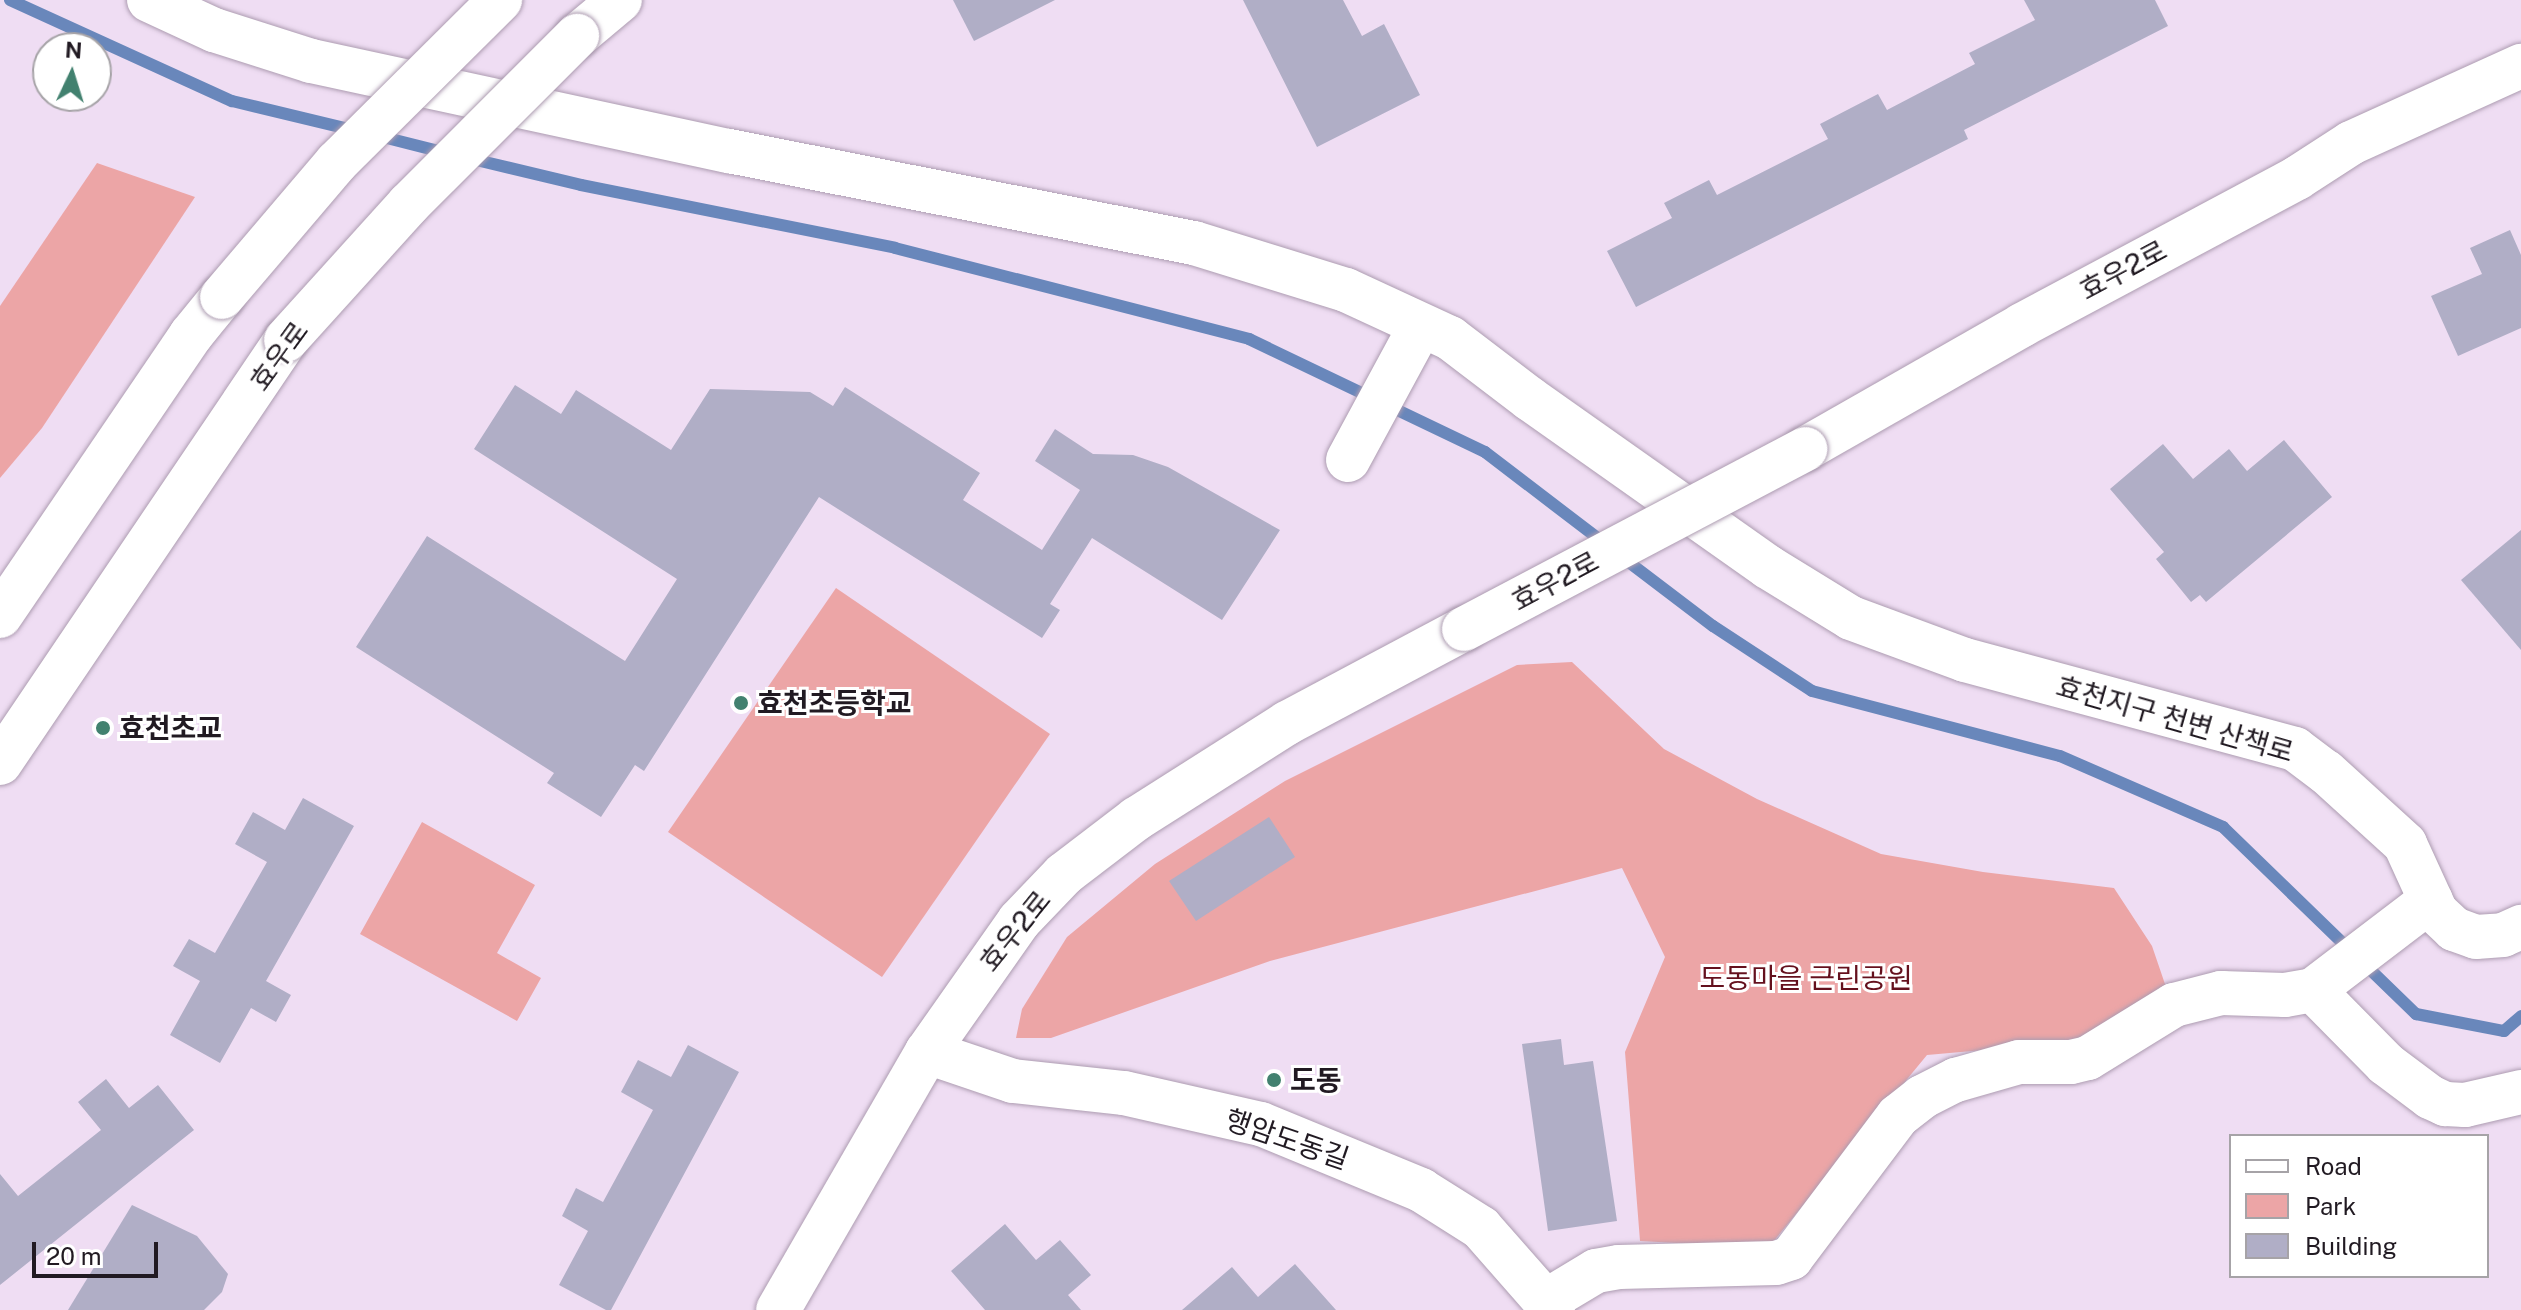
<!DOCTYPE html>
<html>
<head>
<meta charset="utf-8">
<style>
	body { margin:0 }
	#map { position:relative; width:2521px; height:1310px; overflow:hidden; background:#efddf3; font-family:"Public Sans","Noto Sans KR",sans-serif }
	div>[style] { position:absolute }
	.green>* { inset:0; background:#eca5a6 }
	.stream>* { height:12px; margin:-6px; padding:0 6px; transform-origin:6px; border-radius:6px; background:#6987bb }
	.building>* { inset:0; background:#b0aec6 }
	.roads { filter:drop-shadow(0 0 2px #ad9cb1) drop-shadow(0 0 2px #ad9cb1) }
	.minor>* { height:44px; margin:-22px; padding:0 22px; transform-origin:22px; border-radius:22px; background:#fff }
	.major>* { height:44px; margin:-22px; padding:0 22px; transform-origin:22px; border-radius:22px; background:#fff }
	.bridges { filter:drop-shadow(0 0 2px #ad9cb1) drop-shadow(0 0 2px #ad9cb1) }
	.minor-bridge>* { height:44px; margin:-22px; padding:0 22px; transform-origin:22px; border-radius:22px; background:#fff }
	.major-bridge>* { height:44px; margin:-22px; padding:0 22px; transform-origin:22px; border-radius:22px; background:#fff }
	.dots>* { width:22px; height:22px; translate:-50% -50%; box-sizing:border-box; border:4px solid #fff; border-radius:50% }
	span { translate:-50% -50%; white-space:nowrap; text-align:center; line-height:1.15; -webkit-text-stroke:6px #fff; paint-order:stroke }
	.street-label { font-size:28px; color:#211a22 }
	.poi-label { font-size:28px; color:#211a22; font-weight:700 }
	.left { translate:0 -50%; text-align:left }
	.park-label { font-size:28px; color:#64101d }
	.legend { position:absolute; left:2229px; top:1134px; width:260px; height:144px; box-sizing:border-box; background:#fff; border:2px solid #a6a3a7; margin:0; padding:10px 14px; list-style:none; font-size:24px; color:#211a22 }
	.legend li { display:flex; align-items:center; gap:16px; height:40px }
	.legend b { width:40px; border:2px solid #a6a3a7 }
	.north { position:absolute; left:32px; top:32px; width:80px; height:80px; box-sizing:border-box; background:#fff; border:2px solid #a6a3a7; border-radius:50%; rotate:4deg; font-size:22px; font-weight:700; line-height:32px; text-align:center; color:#211a22 }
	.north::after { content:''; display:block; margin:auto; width:28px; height:36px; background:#42816f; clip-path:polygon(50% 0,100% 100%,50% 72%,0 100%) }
	.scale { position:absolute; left:32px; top:1242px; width:126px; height:36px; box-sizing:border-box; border:4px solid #211a22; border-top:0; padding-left:10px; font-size:24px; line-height:28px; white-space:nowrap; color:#211a22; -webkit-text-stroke:6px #fff; paint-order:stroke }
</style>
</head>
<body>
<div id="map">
	<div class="green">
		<i style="clip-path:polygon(97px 163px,195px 197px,42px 428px,0 478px,0 306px)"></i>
		<i style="clip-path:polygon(836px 588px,1050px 734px,882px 977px,668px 832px)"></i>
		<i style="clip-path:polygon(1572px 662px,1664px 749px,1757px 799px,1881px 854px,1983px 872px,2114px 888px,2152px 946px,2166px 987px,2075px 1054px,2029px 1046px,1927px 1055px,1768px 1248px,1640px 1241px,1625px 1052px,1665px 957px,1622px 868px,1270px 961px,1051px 1038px,1016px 1038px,1022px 1009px,1067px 937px,1155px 864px,1285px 781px,1517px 665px)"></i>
		<i style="clip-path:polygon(422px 822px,535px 885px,497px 953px,541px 978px,517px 1021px,360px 934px)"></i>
	</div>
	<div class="stream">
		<i style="left:10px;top:0;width:244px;rotate:24.5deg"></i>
		<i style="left:232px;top:101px;width:129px;rotate:13.5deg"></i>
		<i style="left:375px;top:135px;width:73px;rotate:14.2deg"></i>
		<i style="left:468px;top:158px;width:116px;rotate:13.4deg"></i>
		<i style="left:581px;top:185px;width:320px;rotate:11.3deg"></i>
		<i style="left:895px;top:248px;width:366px;rotate:14.4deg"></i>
		<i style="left:1249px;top:339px;width:262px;rotate:25.6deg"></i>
		<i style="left:1485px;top:452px;width:150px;rotate:37.4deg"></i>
		<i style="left:1622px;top:557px;width:114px;rotate:37.2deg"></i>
		<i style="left:1713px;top:626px;width:118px;rotate:33.3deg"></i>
		<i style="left:1812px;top:691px;width:256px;rotate:14.7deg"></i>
		<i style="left:2060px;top:756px;width:178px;rotate:23.5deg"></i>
		<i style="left:2223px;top:827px;width:269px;rotate:44.1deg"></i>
		<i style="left:2416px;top:1014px;width:90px;rotate:10.9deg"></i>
		<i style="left:2504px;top:1031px;width:23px;rotate:-41deg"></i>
	</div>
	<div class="building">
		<i style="clip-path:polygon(953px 0,1055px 0,974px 41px)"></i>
		<i style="clip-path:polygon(1243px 0,1343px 0,1362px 36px,1384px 24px,1420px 95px,1317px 147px)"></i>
		<i style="clip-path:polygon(2024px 0,2155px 0,2168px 26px,1964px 130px,1968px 139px,1636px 307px,1607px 251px,1672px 218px,1664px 203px,1709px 180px,1717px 195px,1828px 139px,1820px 124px,1878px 94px,1887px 110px,1975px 64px,1969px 53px,2035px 20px)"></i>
		<i style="clip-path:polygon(2510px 230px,2521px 255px,2521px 328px,2458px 356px,2431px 296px,2482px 274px,2470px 248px)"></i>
		<i style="clip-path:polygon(515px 385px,561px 414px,576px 390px,671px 450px,710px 389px,810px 392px,833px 406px,845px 387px,980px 473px,963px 500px,1042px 550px,1080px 490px,1035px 461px,1055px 429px,1093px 454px,1133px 455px,1168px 467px,1280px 530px,1222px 620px,1092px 538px,1050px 604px,1060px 610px,1042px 638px,819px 497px,644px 771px,635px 765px,601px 817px,547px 783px,554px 773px,356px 647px,427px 536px,625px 661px,677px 579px,474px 449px)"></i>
		<i style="clip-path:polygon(2284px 440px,2332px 497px,2206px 602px,2200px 595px,2191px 602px,2156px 559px,2164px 552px,2110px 489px,2163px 444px,2193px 479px,2229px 449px,2247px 471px)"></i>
		<i style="clip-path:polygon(2521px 530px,2521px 650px,2461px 580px)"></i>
		<i style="clip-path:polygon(303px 798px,354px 826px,266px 981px,291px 995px,276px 1022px,251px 1008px,220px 1063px,170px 1035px,200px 981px,173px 966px,189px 939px,215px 953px,267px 862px,235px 844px,253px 812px,285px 830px)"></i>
		<i style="clip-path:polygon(1269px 817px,1295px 857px,1196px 921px,1169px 881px)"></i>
		<i style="clip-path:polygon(1561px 1039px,1564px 1065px,1593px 1061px,1617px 1221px,1548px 1231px,1522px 1044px)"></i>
		<i style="clip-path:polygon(688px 1045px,739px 1072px,611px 1310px,606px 1310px,559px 1285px,588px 1231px,562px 1216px,576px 1188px,603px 1202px,653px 1110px,621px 1092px,638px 1060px,671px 1077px)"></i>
		<i style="clip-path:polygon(106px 1079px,129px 1108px,158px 1085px,194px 1130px,0 1285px,0 1174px,18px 1196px,101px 1130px,78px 1102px)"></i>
		<i style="clip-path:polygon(132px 1205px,197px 1236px,228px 1274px,222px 1292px,204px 1310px,68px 1310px)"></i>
		<i style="clip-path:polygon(1005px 1224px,1036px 1260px,1060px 1240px,1091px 1275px,1068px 1295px,1081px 1310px,985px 1310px,951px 1271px)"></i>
		<i style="clip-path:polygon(1295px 1264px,1336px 1310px,1182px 1310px,1232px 1267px,1258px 1297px)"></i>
	</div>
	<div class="roads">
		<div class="minor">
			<i style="left:149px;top:0;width:72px;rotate:24.8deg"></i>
			<i style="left:214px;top:30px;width:102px;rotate:17.7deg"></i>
			<i style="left:311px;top:61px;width:428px;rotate:12.2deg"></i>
			<i style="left:729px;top:151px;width:474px;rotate:11.2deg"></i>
			<i style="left:1194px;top:243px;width:159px;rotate:17.2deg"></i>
			<i style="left:1346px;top:290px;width:115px;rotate:24.8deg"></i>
			<i style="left:1450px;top:338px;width:101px;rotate:37.3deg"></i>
			<i style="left:1530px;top:399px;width:291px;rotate:35.2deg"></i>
			<i style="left:1768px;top:567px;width:97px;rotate:31.6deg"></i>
			<i style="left:1851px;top:618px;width:121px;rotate:20.2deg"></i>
			<i style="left:1965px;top:660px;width:342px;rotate:15.1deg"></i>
			<i style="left:2295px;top:749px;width:39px;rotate:37deg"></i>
			<i style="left:2326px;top:772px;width:107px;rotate:42.3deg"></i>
			<i style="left:2405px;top:844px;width:75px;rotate:65.5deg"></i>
			<i style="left:2436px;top:912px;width:25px;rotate:43deg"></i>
			<i style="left:2454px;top:929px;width:23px;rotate:20deg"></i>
			<i style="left:2476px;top:937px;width:27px;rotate:-4deg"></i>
			<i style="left:2503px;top:935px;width:20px;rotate:-24deg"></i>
			<i style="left:1805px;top:449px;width:250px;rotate:-29.7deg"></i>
			<i style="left:2022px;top:325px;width:312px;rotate:-28.1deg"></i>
			<i style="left:2297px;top:178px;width:64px;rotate:-32.9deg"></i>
			<i style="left:2351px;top:143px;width:187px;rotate:-24.4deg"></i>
			<i style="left:1348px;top:460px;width:153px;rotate:-61.6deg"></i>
			<i style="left:2313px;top:990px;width:148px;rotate:-37.3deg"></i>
			<i style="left:927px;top:1052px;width:91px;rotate:18.6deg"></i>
			<i style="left:1013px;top:1081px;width:112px;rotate:6.2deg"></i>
			<i style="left:1124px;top:1093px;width:140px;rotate:12.8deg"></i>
			<i style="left:1261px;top:1124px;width:173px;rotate:22.4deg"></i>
			<i style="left:1421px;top:1190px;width:71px;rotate:32.3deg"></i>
			<i style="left:1481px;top:1228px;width:109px;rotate:48.7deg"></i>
			<i style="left:1546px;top:1301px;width:58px;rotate:-31deg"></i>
			<i style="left:1596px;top:1271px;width:23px;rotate:-10deg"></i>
			<i style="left:1619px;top:1267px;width:157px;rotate:-1.5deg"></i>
			<i style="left:1776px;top:1263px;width:16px;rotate:-18deg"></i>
			<i style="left:1791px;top:1258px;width:178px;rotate:-53deg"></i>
			<i style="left:1898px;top:1116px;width:31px;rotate:-38deg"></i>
			<i style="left:1922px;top:1097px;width:38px;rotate:-27deg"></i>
			<i style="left:1956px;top:1080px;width:66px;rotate:-15.9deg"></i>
			<i style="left:2019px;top:1062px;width:52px"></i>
			<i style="left:2071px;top:1062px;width:17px;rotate:-13deg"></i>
			<i style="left:2088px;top:1058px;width:101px;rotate:-31.6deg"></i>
			<i style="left:2174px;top:1005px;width:49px;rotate:-14.3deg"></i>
			<i style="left:2221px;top:993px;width:64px;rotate:1.8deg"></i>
			<i style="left:2285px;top:995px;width:28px;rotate:-10deg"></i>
			<i style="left:2313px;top:990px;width:104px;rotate:45.4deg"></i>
			<i style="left:2386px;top:1064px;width:55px;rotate:36.9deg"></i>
			<i style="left:2430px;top:1097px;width:17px;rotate:25deg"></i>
			<i style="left:2445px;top:1104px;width:20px;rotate:3deg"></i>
			<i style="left:2465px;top:1105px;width:57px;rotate:-13.1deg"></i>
			<i style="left:778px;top:1310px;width:298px;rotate:-60deg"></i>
			<i style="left:927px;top:1052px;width:160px;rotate:-54.9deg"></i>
			<i style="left:1019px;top:921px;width:65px;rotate:-46.2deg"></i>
			<i style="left:1064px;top:874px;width:91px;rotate:-37.4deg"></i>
			<i style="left:1136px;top:819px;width:179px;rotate:-32.4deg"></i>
			<i style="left:1287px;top:723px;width:200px;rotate:-28deg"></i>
		</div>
		<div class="major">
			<i style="left:577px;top:36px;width:56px;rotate:-39.9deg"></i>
			<i style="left:0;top:616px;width:340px;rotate:-55.8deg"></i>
			<i style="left:191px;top:335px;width:49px;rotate:-50.8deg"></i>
			<i style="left:0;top:763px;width:511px;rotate:-55.94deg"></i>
		</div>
	</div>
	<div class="bridges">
		<div class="minor-bridge">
			<i style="left:1464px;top:629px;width:386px;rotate:-27.8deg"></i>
		</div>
		<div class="major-bridge">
			<i style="left:222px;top:297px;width:177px;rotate:-49.6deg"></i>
			<i style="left:337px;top:162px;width:230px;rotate:-44.8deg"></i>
			<i style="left:286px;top:340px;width:183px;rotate:-47.9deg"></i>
			<i style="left:409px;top:204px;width:238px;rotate:-45deg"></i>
		</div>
	</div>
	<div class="dots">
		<i style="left:741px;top:703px;background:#42816f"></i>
		<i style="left:103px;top:728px;background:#42816f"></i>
		<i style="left:1274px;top:1080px;background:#42816f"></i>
	</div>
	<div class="street-label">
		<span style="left:2123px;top:270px;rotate:-28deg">효우2로</span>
		<span style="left:279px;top:356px;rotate:-54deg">효우로</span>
		<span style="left:1555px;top:581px;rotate:-28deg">효우2로</span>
		<span style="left:2175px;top:719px;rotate:16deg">효천지구 천변 산책로</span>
		<span style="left:1015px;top:931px;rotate:-51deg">효우2로</span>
		<span style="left:1287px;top:1139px;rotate:19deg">행암도동길</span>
	</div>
	<div class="poi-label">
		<span class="left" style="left:757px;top:703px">효천초등학교</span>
		<span class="left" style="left:119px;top:728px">효천초교</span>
		<span class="left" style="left:1290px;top:1080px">도동</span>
	</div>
	<div class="park-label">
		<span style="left:1806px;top:978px">도동마을 근린공원</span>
	</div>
	<ul class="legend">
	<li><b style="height:10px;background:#fff"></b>Road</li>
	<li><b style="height:22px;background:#eca5a6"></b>Park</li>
	<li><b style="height:22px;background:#b0aec6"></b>Building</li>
	</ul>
	<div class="north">N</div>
	<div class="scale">20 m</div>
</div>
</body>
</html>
